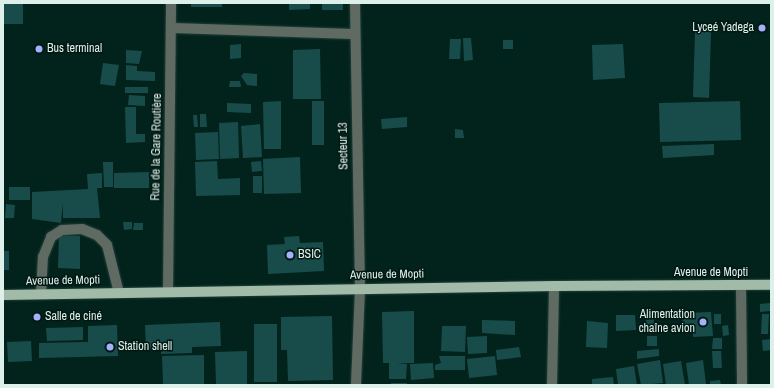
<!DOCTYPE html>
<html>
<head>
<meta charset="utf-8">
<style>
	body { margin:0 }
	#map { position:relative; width:774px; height:388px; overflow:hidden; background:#02231c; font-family:"Archivo Narrow",sans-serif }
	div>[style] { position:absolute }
	.building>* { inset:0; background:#184c4b }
	.roads { filter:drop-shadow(0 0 1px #214039) drop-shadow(0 0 1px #214039) }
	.minor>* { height:10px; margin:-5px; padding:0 5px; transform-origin:5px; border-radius:5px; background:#5f6a62 }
	.major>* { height:10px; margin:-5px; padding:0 5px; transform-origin:5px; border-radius:5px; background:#a2baa8 }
	.dots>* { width:11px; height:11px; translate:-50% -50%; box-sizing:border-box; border:2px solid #021913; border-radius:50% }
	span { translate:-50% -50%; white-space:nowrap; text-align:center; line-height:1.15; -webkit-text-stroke:3px #021913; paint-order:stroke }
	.poi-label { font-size:12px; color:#def0ea }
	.right { translate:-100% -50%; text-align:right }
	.left { translate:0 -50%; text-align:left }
	.street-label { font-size:12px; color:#def0ea }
	.frame { position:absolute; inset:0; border:4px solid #def0ea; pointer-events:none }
</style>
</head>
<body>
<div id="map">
	<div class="building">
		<i style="clip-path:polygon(3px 3px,23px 3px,23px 24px,3px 24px)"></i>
		<i style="clip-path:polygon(191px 3px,222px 3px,222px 7px,191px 7px)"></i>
		<i style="clip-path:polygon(289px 3px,310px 3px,310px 9px,289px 10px)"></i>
		<i style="clip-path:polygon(322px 3px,343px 3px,343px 10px,322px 10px)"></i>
		<i style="clip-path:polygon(695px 32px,711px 32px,709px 98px,693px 97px)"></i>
		<i style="clip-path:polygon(463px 38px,471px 38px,473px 60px,464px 61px)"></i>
		<i style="clip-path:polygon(450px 39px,461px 39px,460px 59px,449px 59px)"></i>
		<i style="clip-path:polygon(503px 40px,513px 40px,513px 49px,503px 49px)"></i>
		<i style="clip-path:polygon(241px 44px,241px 58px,230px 59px,230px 45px)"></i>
		<i style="clip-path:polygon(623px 44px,625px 78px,593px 80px,592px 45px)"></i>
		<i style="clip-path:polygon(320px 49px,321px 99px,293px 99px,293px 50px)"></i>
		<i style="clip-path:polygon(126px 50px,142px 51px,139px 64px,126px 63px)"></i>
		<i style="clip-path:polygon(103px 63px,119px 65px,115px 86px,100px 84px)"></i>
		<i style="clip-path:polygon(126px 65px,137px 66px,137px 71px,155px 72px,155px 81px,126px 80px)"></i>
		<i style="clip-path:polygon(244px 73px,257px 74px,257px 86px,247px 85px,241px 76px)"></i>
		<i style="clip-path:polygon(230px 81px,240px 81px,241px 87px,229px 87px)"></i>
		<i style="clip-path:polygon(125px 87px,148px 87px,148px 93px,125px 93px)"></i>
		<i style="clip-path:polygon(129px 95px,145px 96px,145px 106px,128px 105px)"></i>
		<i style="clip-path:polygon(281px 101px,281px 149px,264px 149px,263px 102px)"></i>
		<i style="clip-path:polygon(312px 101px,324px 101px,324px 145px,312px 145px)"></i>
		<i style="clip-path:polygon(740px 101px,741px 140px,660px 142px,659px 103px)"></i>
		<i style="clip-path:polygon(227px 103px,251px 104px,251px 113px,227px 112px)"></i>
		<i style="clip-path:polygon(125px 107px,136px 107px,136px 134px,145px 134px,145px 142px,126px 143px)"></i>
		<i style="clip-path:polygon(200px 114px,206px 114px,207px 127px,200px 127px)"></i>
		<i style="clip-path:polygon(193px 115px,197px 115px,198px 127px,194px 127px)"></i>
		<i style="clip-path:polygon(407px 117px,407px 127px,382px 129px,381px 119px)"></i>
		<i style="clip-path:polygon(238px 122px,239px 158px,220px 159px,219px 123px)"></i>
		<i style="clip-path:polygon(260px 124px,262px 157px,243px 158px,241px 126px)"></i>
		<i style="clip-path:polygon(455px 129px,463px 130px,464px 138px,455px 138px)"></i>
		<i style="clip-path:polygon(218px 132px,219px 159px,196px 160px,195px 133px)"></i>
		<i style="clip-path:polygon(714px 144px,714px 155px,663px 158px,662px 146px)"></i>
		<i style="clip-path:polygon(300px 157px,301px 193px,264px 194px,263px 159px)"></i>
		<i style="clip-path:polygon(217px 161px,218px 179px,240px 178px,240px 195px,196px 196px,195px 162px)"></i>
		<i style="clip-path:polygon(261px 161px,262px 171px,252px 172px,251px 162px)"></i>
		<i style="clip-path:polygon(103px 162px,113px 162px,113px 187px,104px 187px)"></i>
		<i style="clip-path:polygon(149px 172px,149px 188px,114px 188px,114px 173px)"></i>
		<i style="clip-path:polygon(102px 173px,102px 188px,97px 188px,100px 218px,63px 218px,63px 203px,61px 223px,32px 219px,32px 192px,88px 189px,87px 174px)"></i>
		<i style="clip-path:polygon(253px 176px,262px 176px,262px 193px,253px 193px)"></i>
		<i style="clip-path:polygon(9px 187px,30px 187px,30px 200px,9px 200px)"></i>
		<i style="clip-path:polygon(6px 204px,15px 205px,14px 218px,5px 218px)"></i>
		<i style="clip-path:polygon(123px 222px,132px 222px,132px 229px,124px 230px)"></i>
		<i style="clip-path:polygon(134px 223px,143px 223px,143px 230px,133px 230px)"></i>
		<i style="clip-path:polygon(59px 235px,80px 236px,80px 269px,58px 268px)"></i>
		<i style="clip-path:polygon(299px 236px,300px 243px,323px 242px,324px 271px,268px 274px,267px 245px,285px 244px,284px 237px)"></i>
		<i style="clip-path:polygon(3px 251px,9px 251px,9px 270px,3px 270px)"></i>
		<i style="clip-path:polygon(771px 303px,771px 311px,760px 312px,760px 304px)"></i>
		<i style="clip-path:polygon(414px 311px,414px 363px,397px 363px,407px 364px,406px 379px,389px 379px,389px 363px,383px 363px,382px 312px)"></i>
		<i style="clip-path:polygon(711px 312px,713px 336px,693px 337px,693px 325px,683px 326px,682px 313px)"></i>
		<i style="clip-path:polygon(646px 313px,654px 313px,654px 331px,646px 331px)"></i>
		<i style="clip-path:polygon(714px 314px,721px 314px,721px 324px,714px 324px)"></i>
		<i style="clip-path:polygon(762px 314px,769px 314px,768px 334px,761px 334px)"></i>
		<i style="clip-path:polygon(616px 315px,635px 315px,636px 330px,616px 331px)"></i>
		<i style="clip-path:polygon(332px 316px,333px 380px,288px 381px,287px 350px,281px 350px,281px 317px)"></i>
		<i style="clip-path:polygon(482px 320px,515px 321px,515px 335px,482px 333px)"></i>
		<i style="clip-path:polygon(587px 321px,608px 323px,607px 348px,586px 347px)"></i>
		<i style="clip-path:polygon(220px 322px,221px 346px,192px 347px,192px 353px,161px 354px,161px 348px,146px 349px,145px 325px)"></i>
		<i style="clip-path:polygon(254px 324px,277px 324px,277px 382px,254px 382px)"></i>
		<i style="clip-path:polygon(117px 325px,118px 356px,39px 358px,39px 343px,88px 342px,88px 326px)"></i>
		<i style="clip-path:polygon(728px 325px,729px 335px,723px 336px,722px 326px)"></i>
		<i style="clip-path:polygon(442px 326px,466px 326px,465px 352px,441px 351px)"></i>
		<i style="clip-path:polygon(83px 327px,83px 340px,47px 341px,46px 328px)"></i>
		<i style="clip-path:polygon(487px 336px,487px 353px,468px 354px,467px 337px)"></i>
		<i style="clip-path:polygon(647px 336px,657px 336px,657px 346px,647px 346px)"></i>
		<i style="clip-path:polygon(713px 338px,722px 338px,722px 349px,712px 349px)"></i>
		<i style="clip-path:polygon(771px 339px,771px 350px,763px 351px,762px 340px)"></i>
		<i style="clip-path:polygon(31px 341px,32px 361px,8px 362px,7px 342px)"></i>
		<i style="clip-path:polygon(519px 347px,521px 357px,497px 360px,496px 350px)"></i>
		<i style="clip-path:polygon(659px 349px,659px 356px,637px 359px,637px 351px)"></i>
		<i style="clip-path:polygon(247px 351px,247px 385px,216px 385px,215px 352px)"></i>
		<i style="clip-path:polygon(712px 351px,721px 351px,722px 368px,713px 368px)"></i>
		<i style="clip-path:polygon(204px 355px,204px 384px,163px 384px,162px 356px)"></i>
		<i style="clip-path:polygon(439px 356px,465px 356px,465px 370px,435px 370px,435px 365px,441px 363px)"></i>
		<i style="clip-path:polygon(495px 356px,497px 375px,469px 378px,467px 359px)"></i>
		<i style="clip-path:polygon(660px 360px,663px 383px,641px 385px,637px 364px)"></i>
		<i style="clip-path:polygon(703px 360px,706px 384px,689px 385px,686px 363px)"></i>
		<i style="clip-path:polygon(681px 361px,685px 385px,666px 385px,663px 364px)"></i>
		<i style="clip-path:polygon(433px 363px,434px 378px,411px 380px,410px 364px)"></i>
		<i style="clip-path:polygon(634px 366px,637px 385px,618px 385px,616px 369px)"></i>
		<i style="clip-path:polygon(613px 377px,614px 385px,592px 385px,592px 379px)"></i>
		<i style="clip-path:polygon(720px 380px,721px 385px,710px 385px,710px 381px)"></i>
		<i style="clip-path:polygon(391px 383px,407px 383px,407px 385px,391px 385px)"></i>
	</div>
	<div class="roads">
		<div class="minor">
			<i style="left:355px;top:3px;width:286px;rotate:89deg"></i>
			<i style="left:360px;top:289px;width:96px;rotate:92.4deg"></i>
			<i style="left:171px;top:28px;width:184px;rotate:1.9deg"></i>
			<i style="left:741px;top:286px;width:99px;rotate:89.4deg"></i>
			<i style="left:168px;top:292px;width:289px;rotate:-89.4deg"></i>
			<i style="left:41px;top:294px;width:37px;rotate:-87deg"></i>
			<i style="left:43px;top:257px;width:22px;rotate:-68deg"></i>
			<i style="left:51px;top:237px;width:13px;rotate:-32deg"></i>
			<i style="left:62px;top:230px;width:20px;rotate:-3deg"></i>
			<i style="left:82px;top:229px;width:16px;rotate:22deg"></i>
			<i style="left:97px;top:235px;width:14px;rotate:45deg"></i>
			<i style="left:107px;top:245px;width:49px;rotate:76deg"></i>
			<i style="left:552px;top:385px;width:99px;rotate:-88.8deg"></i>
		</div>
		<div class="major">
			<i style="left:3px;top:295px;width:551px;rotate:-0.94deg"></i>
			<i style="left:554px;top:286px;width:217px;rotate:-0.3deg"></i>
		</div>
	</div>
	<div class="dots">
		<i style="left:762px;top:28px;background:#a4b1fc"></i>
		<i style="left:39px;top:49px;background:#a4b1fc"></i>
		<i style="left:290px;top:255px;background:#a4b1fc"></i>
		<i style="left:37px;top:317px;background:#a4b1fc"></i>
		<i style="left:703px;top:322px;background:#a4b1fc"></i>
		<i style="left:110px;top:347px;background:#a4b1fc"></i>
	</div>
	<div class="poi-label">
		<span class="right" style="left:754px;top:28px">Lyceé Yadega</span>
		<span class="left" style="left:47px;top:49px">Bus terminal</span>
		<span class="left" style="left:298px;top:255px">BSIC</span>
		<span class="right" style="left:695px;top:322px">Alimentation<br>chaîne avion</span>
		<span class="left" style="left:45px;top:317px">Salle de ciné</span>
		<span class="left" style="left:118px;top:347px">Station shell</span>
	</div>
	<div class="street-label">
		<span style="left:344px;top:146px;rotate:-91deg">Secteur 13</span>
		<span style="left:157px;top:147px;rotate:-89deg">Rue de la Gare Routière</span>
		<span style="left:711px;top:273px">Avenue de Mopti</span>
		<span style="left:387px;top:275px;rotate:-1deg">Avenue de Mopti</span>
		<span style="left:63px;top:281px;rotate:-1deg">Avenue de Mopti</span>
	</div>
	<div class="frame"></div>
</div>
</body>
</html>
